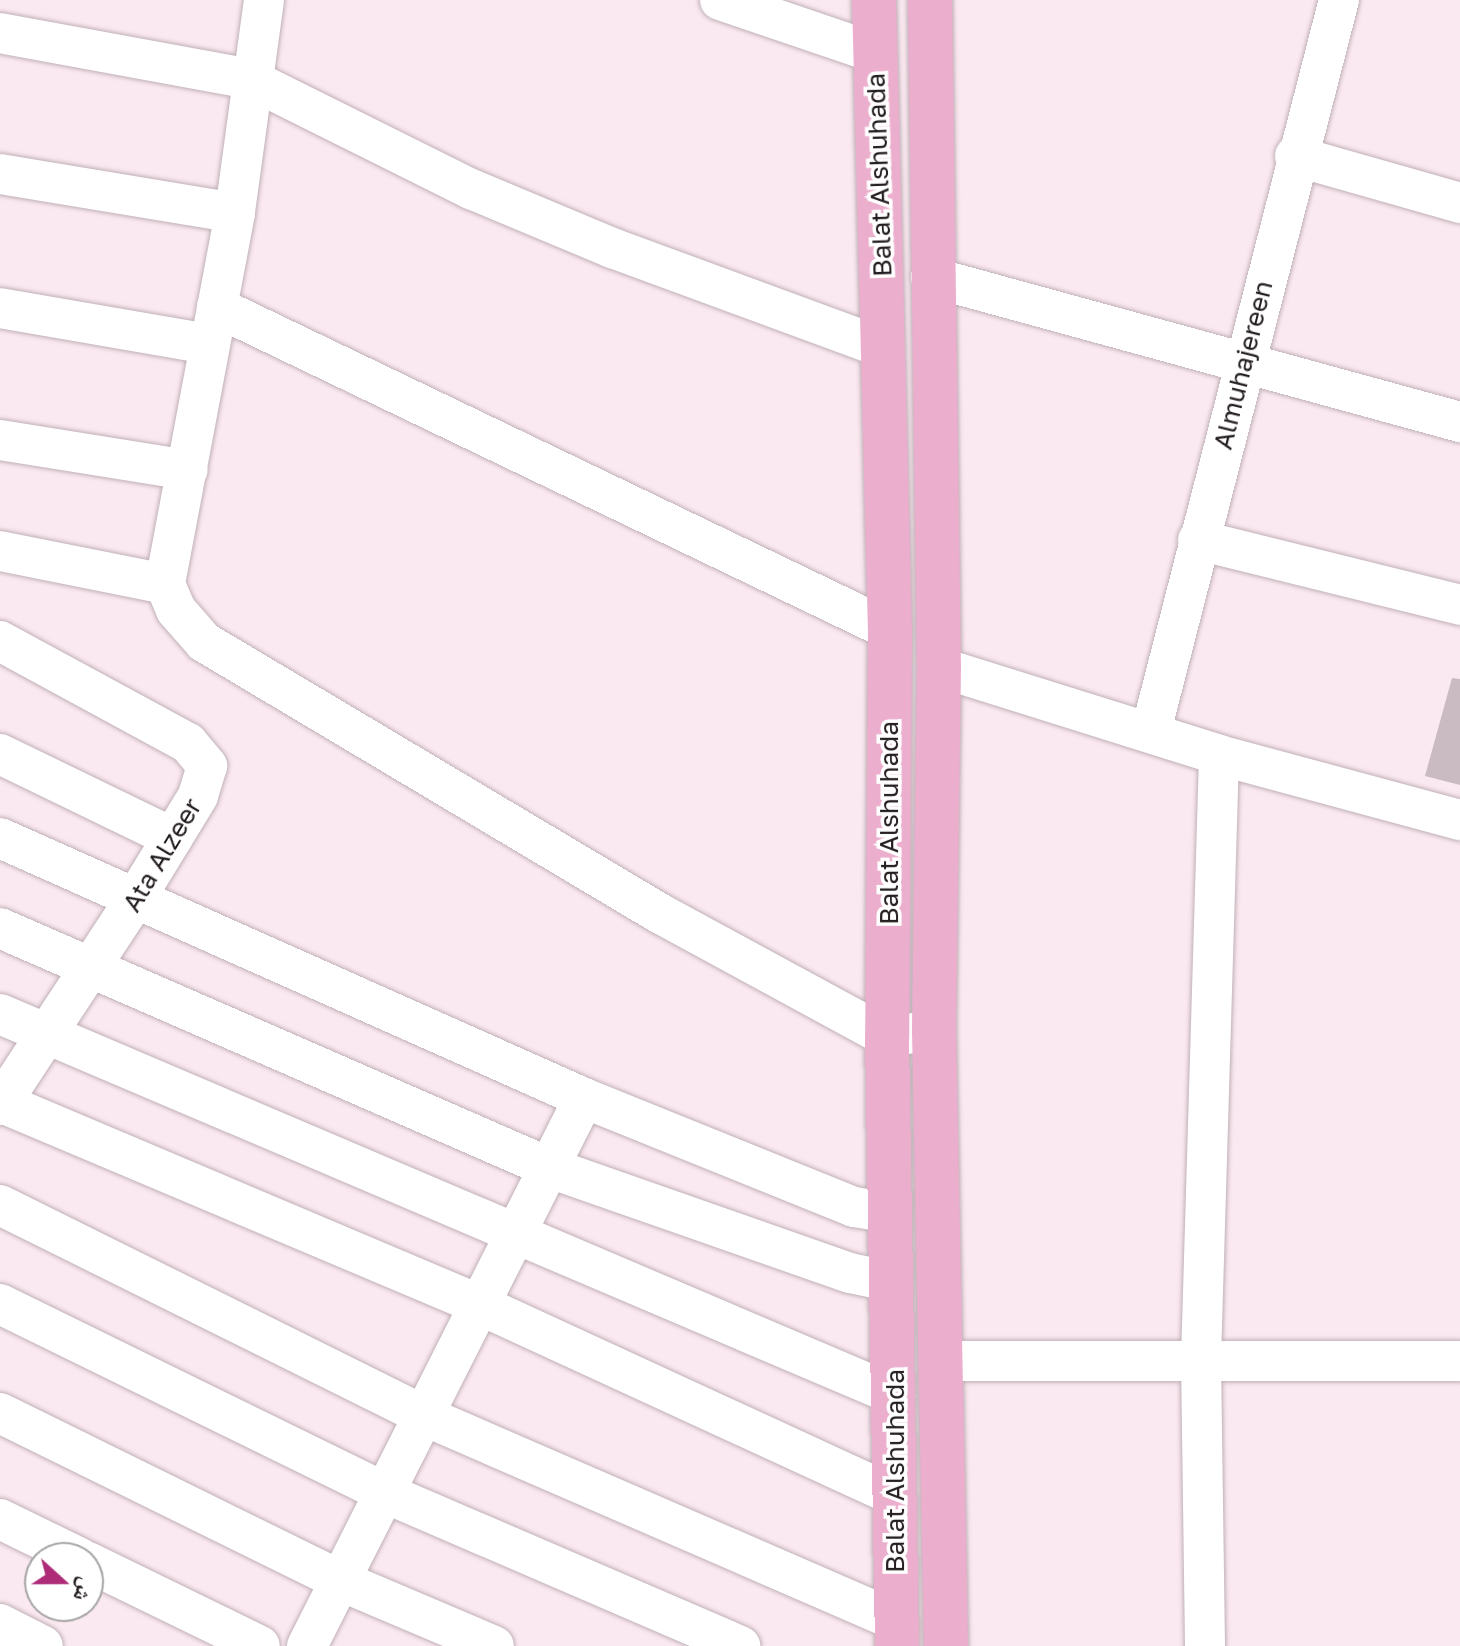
<!DOCTYPE html>
<html>
<head>
<meta charset="utf-8">
<style>
	body { margin:0 }
	#map { position:relative; width:1460px; height:1646px; overflow:hidden; background:#fbe9f1; font-family:"Golos Text","Noto Naskh Arabic",sans-serif }
	div>[style] { position:absolute }
	.building>* { inset:0; background:#cabac1 }
	.roads { filter:drop-shadow(0 0 2px #c0b0b7) drop-shadow(0 0 2px #c0b0b7) }
	.minor>* { height:40px; margin:-20px; padding:0 20px; transform-origin:20px; border-radius:20px; background:#fff }
	.primary>* { height:44px; margin:-22px; padding:0 22px; transform-origin:22px; border-radius:22px; background:#ebafcd }
	span { translate:-50% -50%; white-space:nowrap; text-align:center; line-height:1.15; -webkit-text-stroke:7px #fff; paint-order:stroke }
	.street-label { font-size:26px; color:#241e21 }
	.north { position:absolute; left:24px; top:1542px; width:80px; height:80px; box-sizing:border-box; background:#fff; border:2px solid #a7a5a6; border-radius:50%; rotate:111deg; font-size:22px; font-weight:700; line-height:32px; text-align:center; color:#241e21 }
	.north::after { content:''; display:block; margin:auto; width:28px; height:36px; background:#ae2c77; clip-path:polygon(50% 0,100% 100%,50% 72%,0 100%) }
</style>
</head>
<body>
<div id="map">
	<div class="building">
		<i style="clip-path:polygon(1452px 678px,1460px 679px,1460px 785px,1425px 776px)"></i>
	</div>
	<div class="roads">
		<div class="minor">
			<i style="left:264px;top:0;width:215px;rotate:97.8deg"></i>
			<i style="left:235px;top:213px;width:378px;rotate:100.7deg"></i>
			<i style="left:165px;top:584px;width:28px;rotate:67deg"></i>
			<i style="left:176px;top:610px;width:43px;rotate:48.8deg"></i>
			<i style="left:204px;top:642px;width:530px;rotate:30.78deg"></i>
			<i style="left:659px;top:913px;width:260px;rotate:28.5deg"></i>
			<i style="left:887px;top:1037px;width:48px;rotate:-8.5deg"></i>
			<i style="left:720px;top:0;width:165px;rotate:18.8deg"></i>
			<i style="left:0;top:33px;width:254px;rotate:10.4deg"></i>
			<i style="left:250px;top:79px;width:247px;rotate:26.5deg"></i>
			<i style="left:471px;top:189px;width:153px;rotate:22.7deg"></i>
			<i style="left:612px;top:248px;width:290px;rotate:20.2deg"></i>
			<i style="left:1295px;top:156px;width:172px;rotate:15.9deg"></i>
			<i style="left:0;top:174px;width:238px;rotate:9.4deg"></i>
			<i style="left:931px;top:277px;width:549px;rotate:15.33deg"></i>
			<i style="left:217px;top:307px;width:746px;rotate:25.64deg"></i>
			<i style="left:0;top:308px;width:212px;rotate:9.8deg"></i>
			<i style="left:0;top:440px;width:190px;rotate:9.1deg"></i>
			<i style="left:1198px;top:540px;width:270px;rotate:13.9deg"></i>
			<i style="left:0;top:551px;width:168px;rotate:11.3deg"></i>
			<i style="left:0;top:641px;width:214px;rotate:28.5deg"></i>
			<i style="left:188px;top:743px;width:30px;rotate:50deg"></i>
			<i style="left:207px;top:766px;width:31px;rotate:107deg"></i>
			<i style="left:198px;top:796px;width:123px;rotate:121.4deg"></i>
			<i style="left:134px;top:901px;width:244px;rotate:123.3deg"></i>
			<i style="left:939px;top:667px;width:294px;rotate:17.4deg"></i>
			<i style="left:1219px;top:755px;width:250px;rotate:15.1deg"></i>
			<i style="left:1151px;top:731px;width:755px;rotate:-75.58deg"></i>
			<i style="left:0;top:754px;width:192px;rotate:25.9deg"></i>
			<i style="left:0;top:838px;width:639px;rotate:24deg"></i>
			<i style="left:584px;top:1098px;width:291px;rotate:22deg"></i>
			<i style="left:854px;top:1207px;width:37px;rotate:9deg"></i>
			<i style="left:0;top:928px;width:600px;rotate:23.57deg"></i>
			<i style="left:550px;top:1168px;width:318px;rotate:19.3deg"></i>
			<i style="left:850px;top:1273px;width:44px;rotate:11.8deg"></i>
			<i style="left:0;top:1014px;width:973px;rotate:23.06deg"></i>
			<i style="left:0;top:1102px;width:521px;rotate:22.92deg"></i>
			<i style="left:480px;top:1305px;width:455px;rotate:24.7deg"></i>
			<i style="left:0;top:1205px;width:477px;rotate:26.4deg"></i>
			<i style="left:427px;top:1417px;width:512px;rotate:23.46deg"></i>
			<i style="left:0;top:1304px;width:429px;rotate:26.1deg"></i>
			<i style="left:385px;top:1493px;width:387px;rotate:23.3deg"></i>
			<i style="left:940px;top:1361px;width:520px"></i>
			<i style="left:0;top:1413px;width:380px;rotate:26.2deg"></i>
			<i style="left:341px;top:1581px;width:166px;rotate:23deg"></i>
			<i style="left:0;top:1519px;width:89px;rotate:26deg"></i>
			<i style="left:88px;top:1562px;width:191px;rotate:26deg"></i>
			<i style="left:0;top:1624px;width:48px;rotate:27.1deg"></i>
			<i style="left:307px;top:1646px;width:614px;rotate:-63.18deg"></i>
			<i style="left:1205px;top:1646px;width:287px;rotate:-90.8deg"></i>
			<i style="left:1201px;top:1359px;width:604px;rotate:-88.29deg"></i>
		</div>
		<div class="primary">
			<i style="left:874px;top:0;width:630px;rotate:88.55deg"></i>
			<i style="left:890px;top:630px;width:407px;rotate:90.4deg"></i>
			<i style="left:887px;top:1037px;width:609px;rotate:89.06deg"></i>
			<i style="left:930px;top:0;width:667px;rotate:89.23deg"></i>
			<i style="left:939px;top:667px;width:363px;rotate:90.8deg"></i>
			<i style="left:934px;top:1030px;width:616px;rotate:88.88deg"></i>
		</div>
	</div>
	<div class="street-label">
		<span style="left:879px;top:175px;rotate:-92deg">Balat Alshuhada</span>
		<span style="left:1243px;top:365px;rotate:-76deg">Almuhajereen</span>
		<span style="left:889px;top:823px;rotate:-90deg">Balat Alshuhada</span>
		<span style="left:162px;top:855px;rotate:-59deg">Ata Alzeer</span>
		<span style="left:895px;top:1471px;rotate:-90deg">Balat Alshuhada</span>
	</div>
	<div class="north">ش</div>
</div>
</body>
</html>
